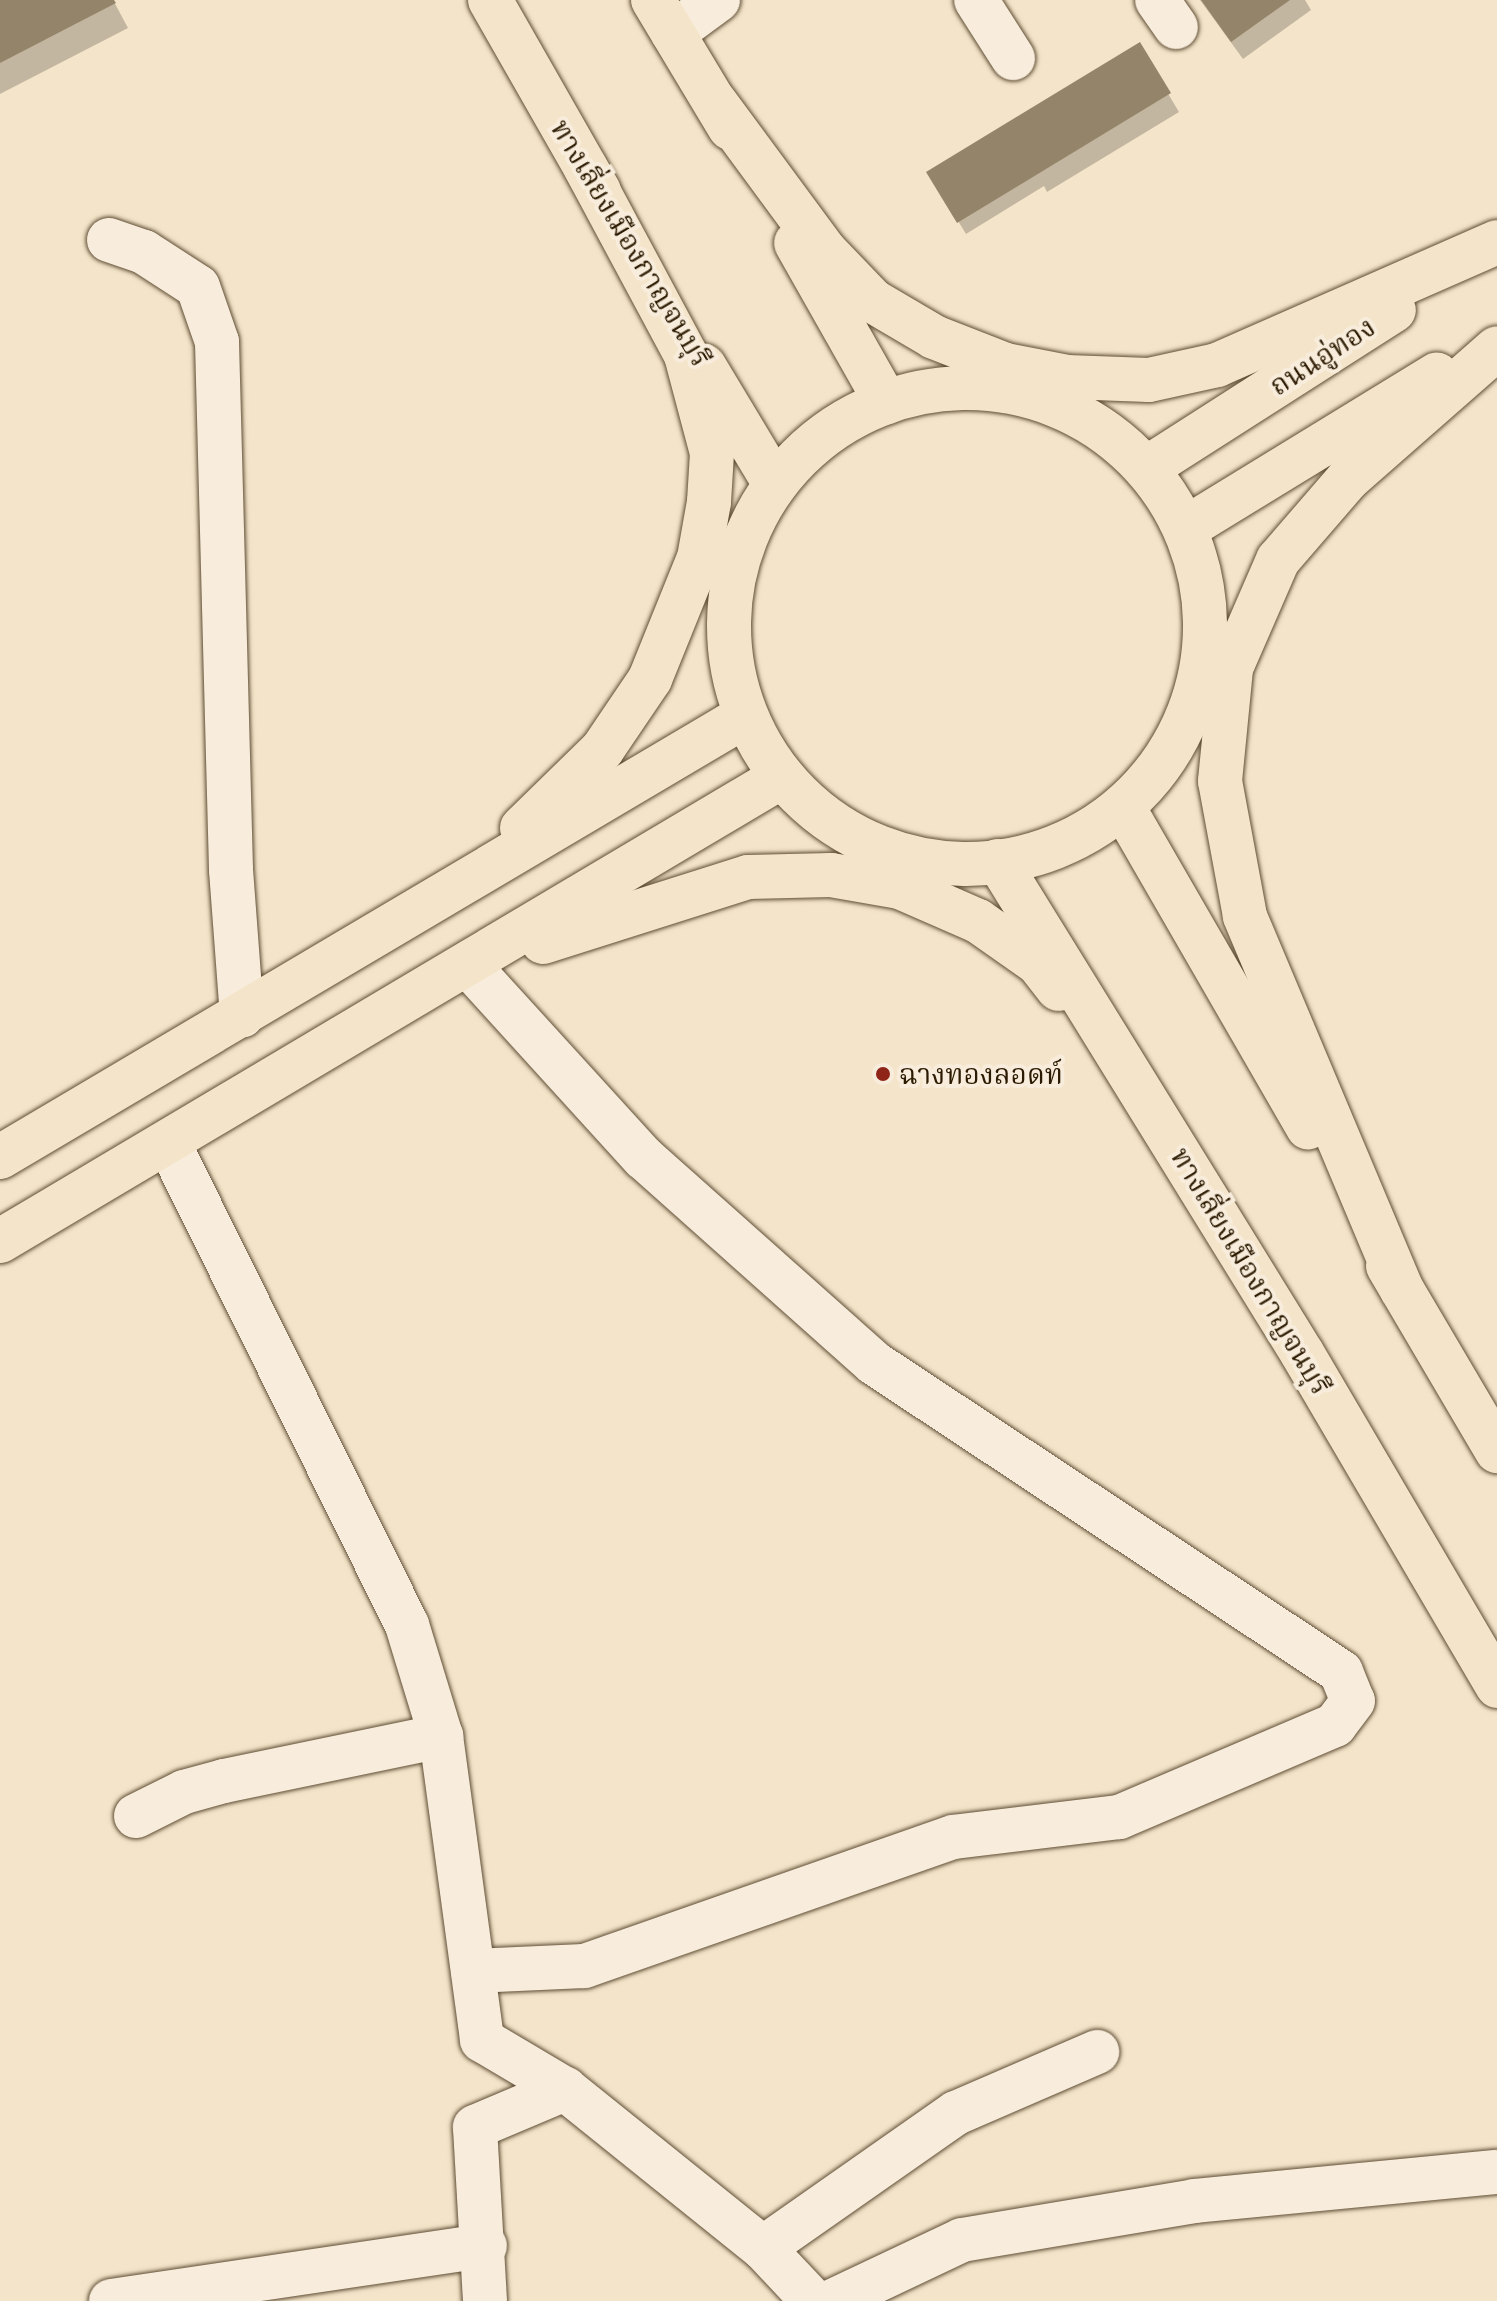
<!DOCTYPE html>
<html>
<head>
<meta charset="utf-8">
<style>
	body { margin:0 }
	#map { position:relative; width:1497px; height:2301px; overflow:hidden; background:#f4e4c9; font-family:"EB Garamond","Noto Serif Thai",serif }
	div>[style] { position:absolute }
	.shadow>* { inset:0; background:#0003 }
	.building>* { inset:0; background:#948469 }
	.roads { filter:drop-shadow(0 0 2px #5e4d34) drop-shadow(0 0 2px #5e4d34) }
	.minor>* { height:44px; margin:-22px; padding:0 22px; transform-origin:22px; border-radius:22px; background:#f8eddc }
	.major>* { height:44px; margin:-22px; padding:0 22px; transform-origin:22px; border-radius:22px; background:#f4e4c9 }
	.major>.ring { margin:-22px; padding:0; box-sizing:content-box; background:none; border:44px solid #f4e4c9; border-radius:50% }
	.dots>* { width:22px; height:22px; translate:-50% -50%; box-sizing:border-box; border:4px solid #f8eddc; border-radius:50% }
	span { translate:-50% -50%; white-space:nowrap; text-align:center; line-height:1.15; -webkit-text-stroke:8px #f8eddc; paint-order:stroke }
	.street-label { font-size:28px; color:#2c1b02 }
	.poi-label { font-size:28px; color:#2c1b02 }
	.left { translate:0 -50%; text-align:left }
</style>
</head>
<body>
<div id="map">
	<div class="shadow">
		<i style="clip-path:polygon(0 0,113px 0,128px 28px,0 94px)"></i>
		<i style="clip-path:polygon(1200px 0,1305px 0,1311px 10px,1243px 59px)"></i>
		<i style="clip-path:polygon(1139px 45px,1179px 112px,1047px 192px,1044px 186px,966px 234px,929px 173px)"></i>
	</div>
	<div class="building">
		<i style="clip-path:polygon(0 0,114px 0,116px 3px,0 63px)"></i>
		<i style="clip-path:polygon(1201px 0,1290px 0,1231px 42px)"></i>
		<i style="clip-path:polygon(1140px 42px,1171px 93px,957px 223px,926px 172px)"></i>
	</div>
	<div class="roads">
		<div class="minor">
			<i style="left:976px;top:0;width:69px;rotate:57.5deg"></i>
			<i style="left:1157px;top:0;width:33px;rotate:55deg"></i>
			<i style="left:673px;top:33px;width:56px;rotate:-36.3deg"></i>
			<i style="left:109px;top:240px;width:37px;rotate:19deg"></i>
			<i style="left:144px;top:252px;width:64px;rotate:32.9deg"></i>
			<i style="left:198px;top:287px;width:58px;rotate:70.9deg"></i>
			<i style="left:217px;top:342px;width:528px;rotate:88.48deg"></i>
			<i style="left:231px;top:870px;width:146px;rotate:85.7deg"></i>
			<i style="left:469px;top:966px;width:260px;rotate:47.7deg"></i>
			<i style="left:644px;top:1158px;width:308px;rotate:41.7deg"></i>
			<i style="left:874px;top:1363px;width:560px;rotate:33.49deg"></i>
			<i style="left:1341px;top:1672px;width:31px;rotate:68deg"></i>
			<i style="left:1353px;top:1701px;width:30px;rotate:127deg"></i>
			<i style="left:1335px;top:1725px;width:235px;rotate:156.9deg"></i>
			<i style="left:1119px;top:1817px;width:167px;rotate:173.1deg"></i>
			<i style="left:953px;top:1837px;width:391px;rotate:160.7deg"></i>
			<i style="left:584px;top:1966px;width:111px;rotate:177.4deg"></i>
			<i style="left:168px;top:1142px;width:539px;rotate:63.67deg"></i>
			<i style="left:407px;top:1625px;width:116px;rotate:73deg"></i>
			<i style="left:441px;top:1736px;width:307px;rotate:82.3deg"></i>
			<i style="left:482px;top:2040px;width:96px;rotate:30.6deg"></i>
			<i style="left:565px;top:2089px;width:254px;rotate:38.8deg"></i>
			<i style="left:763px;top:2248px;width:73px;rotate:46.7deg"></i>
			<i style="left:136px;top:1816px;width:54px;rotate:-26.6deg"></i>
			<i style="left:184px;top:1792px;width:41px;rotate:-15.4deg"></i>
			<i style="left:224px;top:1781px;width:222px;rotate:-11.7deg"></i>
			<i style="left:763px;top:2248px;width:236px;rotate:-35deg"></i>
			<i style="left:956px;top:2113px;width:154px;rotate:-23.4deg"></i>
			<i style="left:111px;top:2301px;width:378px;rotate:-8.4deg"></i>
			<i style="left:485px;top:2301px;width:174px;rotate:-93.3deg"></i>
			<i style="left:475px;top:2127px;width:98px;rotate:-22.9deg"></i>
			<i style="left:833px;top:2301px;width:143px;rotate:-25.3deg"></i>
			<i style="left:962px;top:2240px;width:235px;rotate:-9.5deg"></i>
			<i style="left:1194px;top:2201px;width:304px;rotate:-5.5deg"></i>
		</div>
		<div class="major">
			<i style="left:490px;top:0;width:220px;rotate:60.3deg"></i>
			<i style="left:653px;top:0;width:149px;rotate:59deg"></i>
			<i style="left:715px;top:102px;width:185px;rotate:53.6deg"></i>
			<i style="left:825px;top:251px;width:69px;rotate:46.2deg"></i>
			<i style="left:873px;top:301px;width:71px;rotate:30.5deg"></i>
			<i style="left:934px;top:337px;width:77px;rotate:21.3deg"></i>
			<i style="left:1006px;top:365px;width:62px;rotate:11.1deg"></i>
			<i style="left:1067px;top:377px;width:82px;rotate:2.1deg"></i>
			<i style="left:1149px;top:380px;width:70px;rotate:-12.4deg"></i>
			<i style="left:1217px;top:365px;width:306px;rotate:-23.7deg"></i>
			<i style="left:796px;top:243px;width:183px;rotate:60.5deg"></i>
			<i style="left:704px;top:366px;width:138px;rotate:59deg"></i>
			<i class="ring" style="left:729px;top:388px;width:432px;height:432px"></i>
			<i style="left:1147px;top:468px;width:293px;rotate:-32.6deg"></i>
			<i style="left:1186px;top:528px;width:294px;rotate:-31.5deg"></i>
			<i style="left:1123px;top:807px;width:370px;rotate:60deg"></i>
			<i style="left:522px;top:828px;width:112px;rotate:-44.3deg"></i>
			<i style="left:602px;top:750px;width:86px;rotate:-55.9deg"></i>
			<i style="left:650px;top:679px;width:131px;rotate:-68deg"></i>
			<i style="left:699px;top:558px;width:57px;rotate:-79.9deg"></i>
			<i style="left:709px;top:502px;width:49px;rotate:-86.5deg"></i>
			<i style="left:712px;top:453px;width:101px;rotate:-104.9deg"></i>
			<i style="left:686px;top:355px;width:213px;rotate:-118.2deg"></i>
			<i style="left:998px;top:861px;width:578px;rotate:58.29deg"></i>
			<i style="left:1302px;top:1353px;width:386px;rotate:59.6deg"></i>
			<i style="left:543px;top:942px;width:215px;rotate:-17.6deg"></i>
			<i style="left:748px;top:877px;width:83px;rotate:-1.4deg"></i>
			<i style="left:831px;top:875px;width:70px;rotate:9.9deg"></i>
			<i style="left:900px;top:887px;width:85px;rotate:23.6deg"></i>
			<i style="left:978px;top:921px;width:73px;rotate:35deg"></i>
			<i style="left:1038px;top:963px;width:33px;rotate:52deg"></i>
			<i style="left:0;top:1157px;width:866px;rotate:-30.62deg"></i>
			<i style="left:0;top:1241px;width:908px;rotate:-30.71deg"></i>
			<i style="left:1388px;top:1266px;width:215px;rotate:59.5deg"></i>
			<i style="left:1402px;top:1290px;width:406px;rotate:-112.8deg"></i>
			<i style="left:1245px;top:916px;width:137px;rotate:-100.5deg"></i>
			<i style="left:1220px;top:781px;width:114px;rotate:-84.4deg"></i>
			<i style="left:1231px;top:668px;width:118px;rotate:-66.5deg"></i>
			<i style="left:1278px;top:560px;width:107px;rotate:-49.2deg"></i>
			<i style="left:1348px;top:479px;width:198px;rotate:-41.3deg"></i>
		</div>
	</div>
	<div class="dots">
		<i style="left:883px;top:1074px;background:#8f2418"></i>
	</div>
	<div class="street-label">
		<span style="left:631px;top:243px;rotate:59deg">ทางเลี่ยงเมืองกาญจนบุรี</span>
		<span style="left:1322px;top:356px;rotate:-33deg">ถนนอู่ทอง</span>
		<span style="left:1251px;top:1271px;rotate:59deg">ทางเลี่ยงเมืองกาญจนบุรี</span>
	</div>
	<div class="poi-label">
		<span class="left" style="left:899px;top:1074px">ฉางทองลอดท์</span>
	</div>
</div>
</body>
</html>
